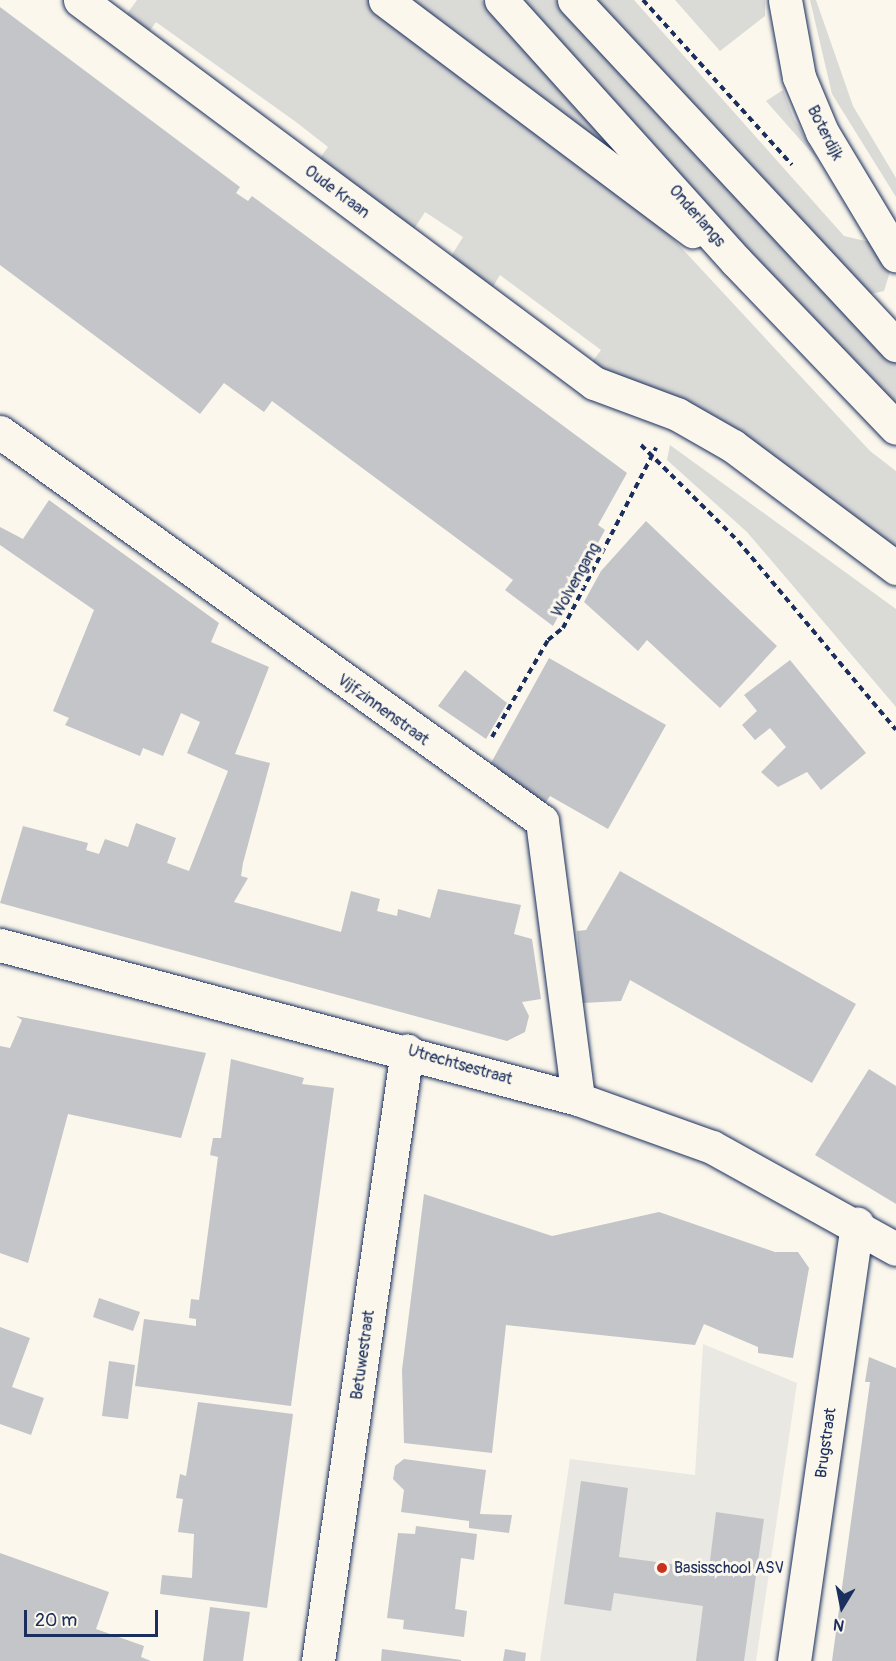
<!DOCTYPE html>
<html>
<head>
<meta charset="utf-8">
<style>
	body { margin:0 }
	#map { position:relative; width:896px; height:1661px; overflow:hidden; background:#fbf7ec; font-family:Pangolin,sans-serif }
	div>[style] { position:absolute }
	.built>* { inset:0; background:#eae8e2 }
	.green>* { inset:0; background:#dadad7 }
	.building>* { inset:0; background:#c3c5c9 }
	.path>* { height:4px; margin-top:-2px; transform-origin:0; background:repeating-linear-gradient(90deg,#1b2f5e 0 6px,transparent 0 10.5px) }
	.roads { filter:drop-shadow(0 0 2px #1b2f5e) drop-shadow(0 0 2px #1b2f5e) }
	.minor>* { height:33px; margin:-16.5px; padding:0 16.5px; transform-origin:16.5px; border-radius:16.5px; background:#fbf7ec }
	.major>* { height:33px; margin:-16.5px; padding:0 16.5px; transform-origin:16.5px; border-radius:16.5px; background:#fbf7ec }
	.dots>* { width:16px; height:16px; translate:-50% -50%; box-sizing:border-box; border:3px solid #fbf7ec; border-radius:50% }
	span { translate:-50% -50%; white-space:nowrap; text-align:center; line-height:1.15; -webkit-text-stroke:6px #fbf7ec; paint-order:stroke }
	.street-label { font-size:16px; color:#1b2f5e }
	.poi-label { font-size:16px; color:#1b2f5e }
	.left { translate:0 -50%; text-align:left }
	.north { position:absolute; left:812px; top:1577px; width:60px; height:60px; -webkit-text-stroke:4px #fbf7ec; paint-order:stroke; rotate:190deg; font-size:16px; font-weight:700; line-height:24px; text-align:center; color:#1b2f5e }
	.north::after { content:''; display:block; margin:auto; width:21px; height:27px; background:#1b2f5e; clip-path:polygon(50% 0,100% 100%,50% 72%,0 100%) }
	.scale { position:absolute; left:24px; top:1610px; width:134px; height:27px; box-sizing:border-box; border:3px solid #1b2f5e; border-top:0; padding-left:8px; font-size:18px; line-height:21px; white-space:nowrap; color:#1b2f5e; -webkit-text-stroke:4px #fbf7ec; paint-order:stroke }
</style>
</head>
<body>
<div id="map">
	<div class="built">
		<i style="clip-path:polygon(703px 1344px,797px 1383px,756px 1661px,540px 1661px,570px 1459px,695px 1475px)"></i>
	</div>
	<div class="green">
		<i style="clip-path:polygon(137px 0,370px 0,663px 228px,870px 451px,896px 471px,896px 547px,592px 362px,601px 350px,500px 275px,491px 290px,450px 258px,463px 237px,425px 212px,412px 232px,317px 162px,328px 147px,296px 122px,156px 22px,147px 34px,124px 18px)"></i>
		<i style="clip-path:polygon(409px 0,481px 0,613px 137px,613px 144px,603px 145px)"></i>
		<i style="clip-path:polygon(518px 0,556px 0,896px 362px,896px 409px)"></i>
		<i style="clip-path:polygon(591px 0,634px 0,844px 236px,874px 243px,890px 272px,884px 291px,871px 294px)"></i>
		<i style="clip-path:polygon(675px 0,765px 0,765px 16px,720px 51px)"></i>
		<i style="clip-path:polygon(810px 0,816px 0,853px 106px,896px 178px,896px 197px,832px 94px)"></i>
		<i style="clip-path:polygon(783px 90px,794px 119px,818px 160px,766px 101px)"></i>
		<i style="clip-path:polygon(670px 445px,896px 609px,896px 707px,747px 532px,667px 460px)"></i>
	</div>
	<div class="building">
		<i style="clip-path:polygon(0 7px,240px 187px,236px 193px,248px 201px,252px 196px,627px 473px,598px 525px,605px 530px,553px 626px,505px 590px,513px 580px,272px 401px,264px 412px,224px 383px,200px 414px,0 265px)"></i>
		<i style="clip-path:polygon(49px 500px,219px 623px,211px 642px,269px 667px,235px 754px,270px 763px,243px 863px,241px 876px,248px 878px,234px 902px,341px 932px,351px 891px,380px 899px,377px 911px,397px 916px,398px 909px,430px 918px,438px 889px,521px 905px,514px 934px,532px 939px,541px 999px,522px 1002px,529px 1016px,525px 1032px,507px 1041px,0 903px,23px 826px,88px 843px,86px 850px,99px 854px,105px 839px,128px 847px,136px 823px,176px 838px,167px 863px,189px 871px,228px 771px,187px 753px,200px 722px,181px 713px,163px 756px,143px 748px,140px 756px,65px 725px,69px 718px,53px 711px,94px 610px,0 545px,0 527px,23px 539px)"></i>
		<i style="clip-path:polygon(646px 521px,777px 646px,720px 708px,647px 640px,638px 651px,584px 602px,601px 571px)"></i>
		<i style="clip-path:polygon(549px 658px,666px 725px,608px 829px,550px 796px,544px 805px,491px 763px)"></i>
		<i style="clip-path:polygon(790px 660px,866px 753px,821px 790px,807px 772px,778px 787px,761px 772px,786px 747px,770px 728px,755px 740px,742px 725px,757px 711px,744px 695px)"></i>
		<i style="clip-path:polygon(465px 670px,507px 703px,486px 739px,438px 706px)"></i>
		<i style="clip-path:polygon(620px 871px,856px 1004px,812px 1083px,630px 980px,621px 1001px,583px 1003px,577px 931px,586px 930px)"></i>
		<i style="clip-path:polygon(16px 1016px,206px 1053px,181px 1138px,68px 1114px,28px 1263px,0 1253px,0 1046px,10px 1048px,22px 1020px)"></i>
		<i style="clip-path:polygon(231px 1059px,304px 1078px,302px 1084px,334px 1088px,291px 1406px,135px 1386px,144px 1319px,196px 1326px,196px 1319px,189px 1318px,191px 1299px,199px 1300px,218px 1157px,210px 1155px,213px 1138px,221px 1138px)"></i>
		<i style="clip-path:polygon(869px 1069px,896px 1086px,896px 1204px,815px 1155px)"></i>
		<i style="clip-path:polygon(424px 1194px,552px 1236px,659px 1212px,775px 1252px,798px 1252px,809px 1268px,793px 1358px,758px 1353px,758px 1347px,704px 1324px,695px 1345px,506px 1325px,492px 1453px,404px 1443px,402px 1370px)"></i>
		<i style="clip-path:polygon(99px 1298px,140px 1312px,133px 1331px,93px 1317px)"></i>
		<i style="clip-path:polygon(0 1327px,30px 1338px,12px 1387px,44px 1398px,31px 1435px,0 1424px)"></i>
		<i style="clip-path:polygon(869px 1357px,896px 1368px,896px 1661px,832px 1661px,870px 1382px,865px 1382px)"></i>
		<i style="clip-path:polygon(109px 1361px,135px 1365px,128px 1419px,102px 1416px)"></i>
		<i style="clip-path:polygon(198px 1402px,293px 1414px,267px 1608px,160px 1594px,162px 1575px,192px 1578px,194px 1534px,178px 1532px,183px 1499px,176px 1498px,180px 1474px,186px 1476px)"></i>
		<i style="clip-path:polygon(404px 1459px,486px 1470px,480px 1514px,512px 1515px,509px 1533px,469px 1528px,469px 1521px,401px 1512px,404px 1490px,393px 1479px,395px 1466px)"></i>
		<i style="clip-path:polygon(581px 1481px,628px 1488px,619px 1557px,709px 1569px,716px 1512px,764px 1519px,744px 1661px,696px 1661px,703px 1606px,614px 1593px,611px 1611px,564px 1604px)"></i>
		<i style="clip-path:polygon(416px 1526px,477px 1534px,474px 1560px,461px 1558px,455px 1609px,467px 1611px,464px 1637px,403px 1629px,404px 1620px,387px 1618px,398px 1533px,415px 1534px)"></i>
		<i style="clip-path:polygon(0 1553px,109px 1592px,96px 1629px,144px 1646px,141px 1657px,151px 1661px,0 1661px)"></i>
		<i style="clip-path:polygon(210px 1607px,250px 1612px,243px 1661px,203px 1661px)"></i>
		<i style="clip-path:polygon(382px 1649px,461px 1660px,461px 1661px,381px 1661px)"></i>
		<i style="clip-path:polygon(505px 1649px,526px 1653px,525px 1661px,503px 1661px)"></i>
	</div>
	<div class="path">
		<i style="left:643px;top:0;width:222px;rotate:47.9deg"></i>
		<i style="left:641px;top:445px;width:136px;rotate:44.7deg"></i>
		<i style="left:738px;top:541px;width:246px;rotate:50.1deg"></i>
		<i style="left:492px;top:737px;width:112px;rotate:-60deg"></i>
		<i style="left:548px;top:640px;width:19px;rotate:-39deg"></i>
		<i style="left:563px;top:628px;width:203px;rotate:-62.7deg"></i>
	</div>
	<div class="roads">
		<div class="minor">
			<i style="left:80px;top:0;width:641px;rotate:36.69deg"></i>
			<i style="left:594px;top:383px;width:89px;rotate:20.5deg"></i>
			<i style="left:677px;top:414px;width:64px;rotate:29.7deg"></i>
			<i style="left:733px;top:446px;width:204px;rotate:36.8deg"></i>
			<i style="left:785px;top:0;width:78px;rotate:79.7deg"></i>
			<i style="left:799px;top:77px;width:60px;rotate:67.3deg"></i>
			<i style="left:822px;top:132px;width:144px;rotate:59deg"></i>
			<i style="left:0;top:432px;width:667px;rotate:35.67deg"></i>
			<i style="left:542px;top:821px;width:280px;rotate:82.6deg"></i>
			<i style="left:0;top:945px;width:598px;rotate:14.92deg"></i>
			<i style="left:578px;top:1099px;width:142px;rotate:19.7deg"></i>
			<i style="left:712px;top:1147px;width:210px;rotate:29deg"></i>
			<i style="left:318px;top:1661px;width:617px;rotate:-81.71deg"></i>
			<i style="left:794px;top:1661px;width:442px;rotate:-81.8deg"></i>
		</div>
		<div class="major">
			<i style="left:385px;top:0;width:385px;rotate:36.9deg"></i>
			<i style="left:501px;top:0;width:351px;rotate:48deg"></i>
			<i style="left:736px;top:261px;width:231px;rotate:46.2deg"></i>
			<i style="left:574px;top:0;width:472px;rotate:47deg"></i>
		</div>
	</div>
	<div class="dots">
		<i style="left:662px;top:1568px;background:#c8321e"></i>
	</div>
	<div class="street-label">
		<span style="left:825px;top:133px;rotate:63deg">Boterdijk</span>
		<span style="left:337px;top:192px;rotate:37deg">Oude Kraan</span>
		<span style="left:697px;top:216px;rotate:49deg">Onderlangs</span>
		<span style="left:576px;top:580px;rotate:-61deg">Wolvengang</span>
		<span style="left:383px;top:710px;rotate:36deg">Vijfzinnenstraat</span>
		<span style="left:460px;top:1065px;rotate:16deg">Utrechtsestraat</span>
		<span style="left:363px;top:1355px;rotate:-82deg">Betuwestraat</span>
		<span style="left:826px;top:1443px;rotate:-82deg">Brugstraat</span>
	</div>
	<div class="poi-label">
		<span class="left" style="left:674px;top:1568px">Basisschool ASV</span>
	</div>
	<div class="north">N</div>
	<div class="scale">20 m</div>
</div>
</body>
</html>
